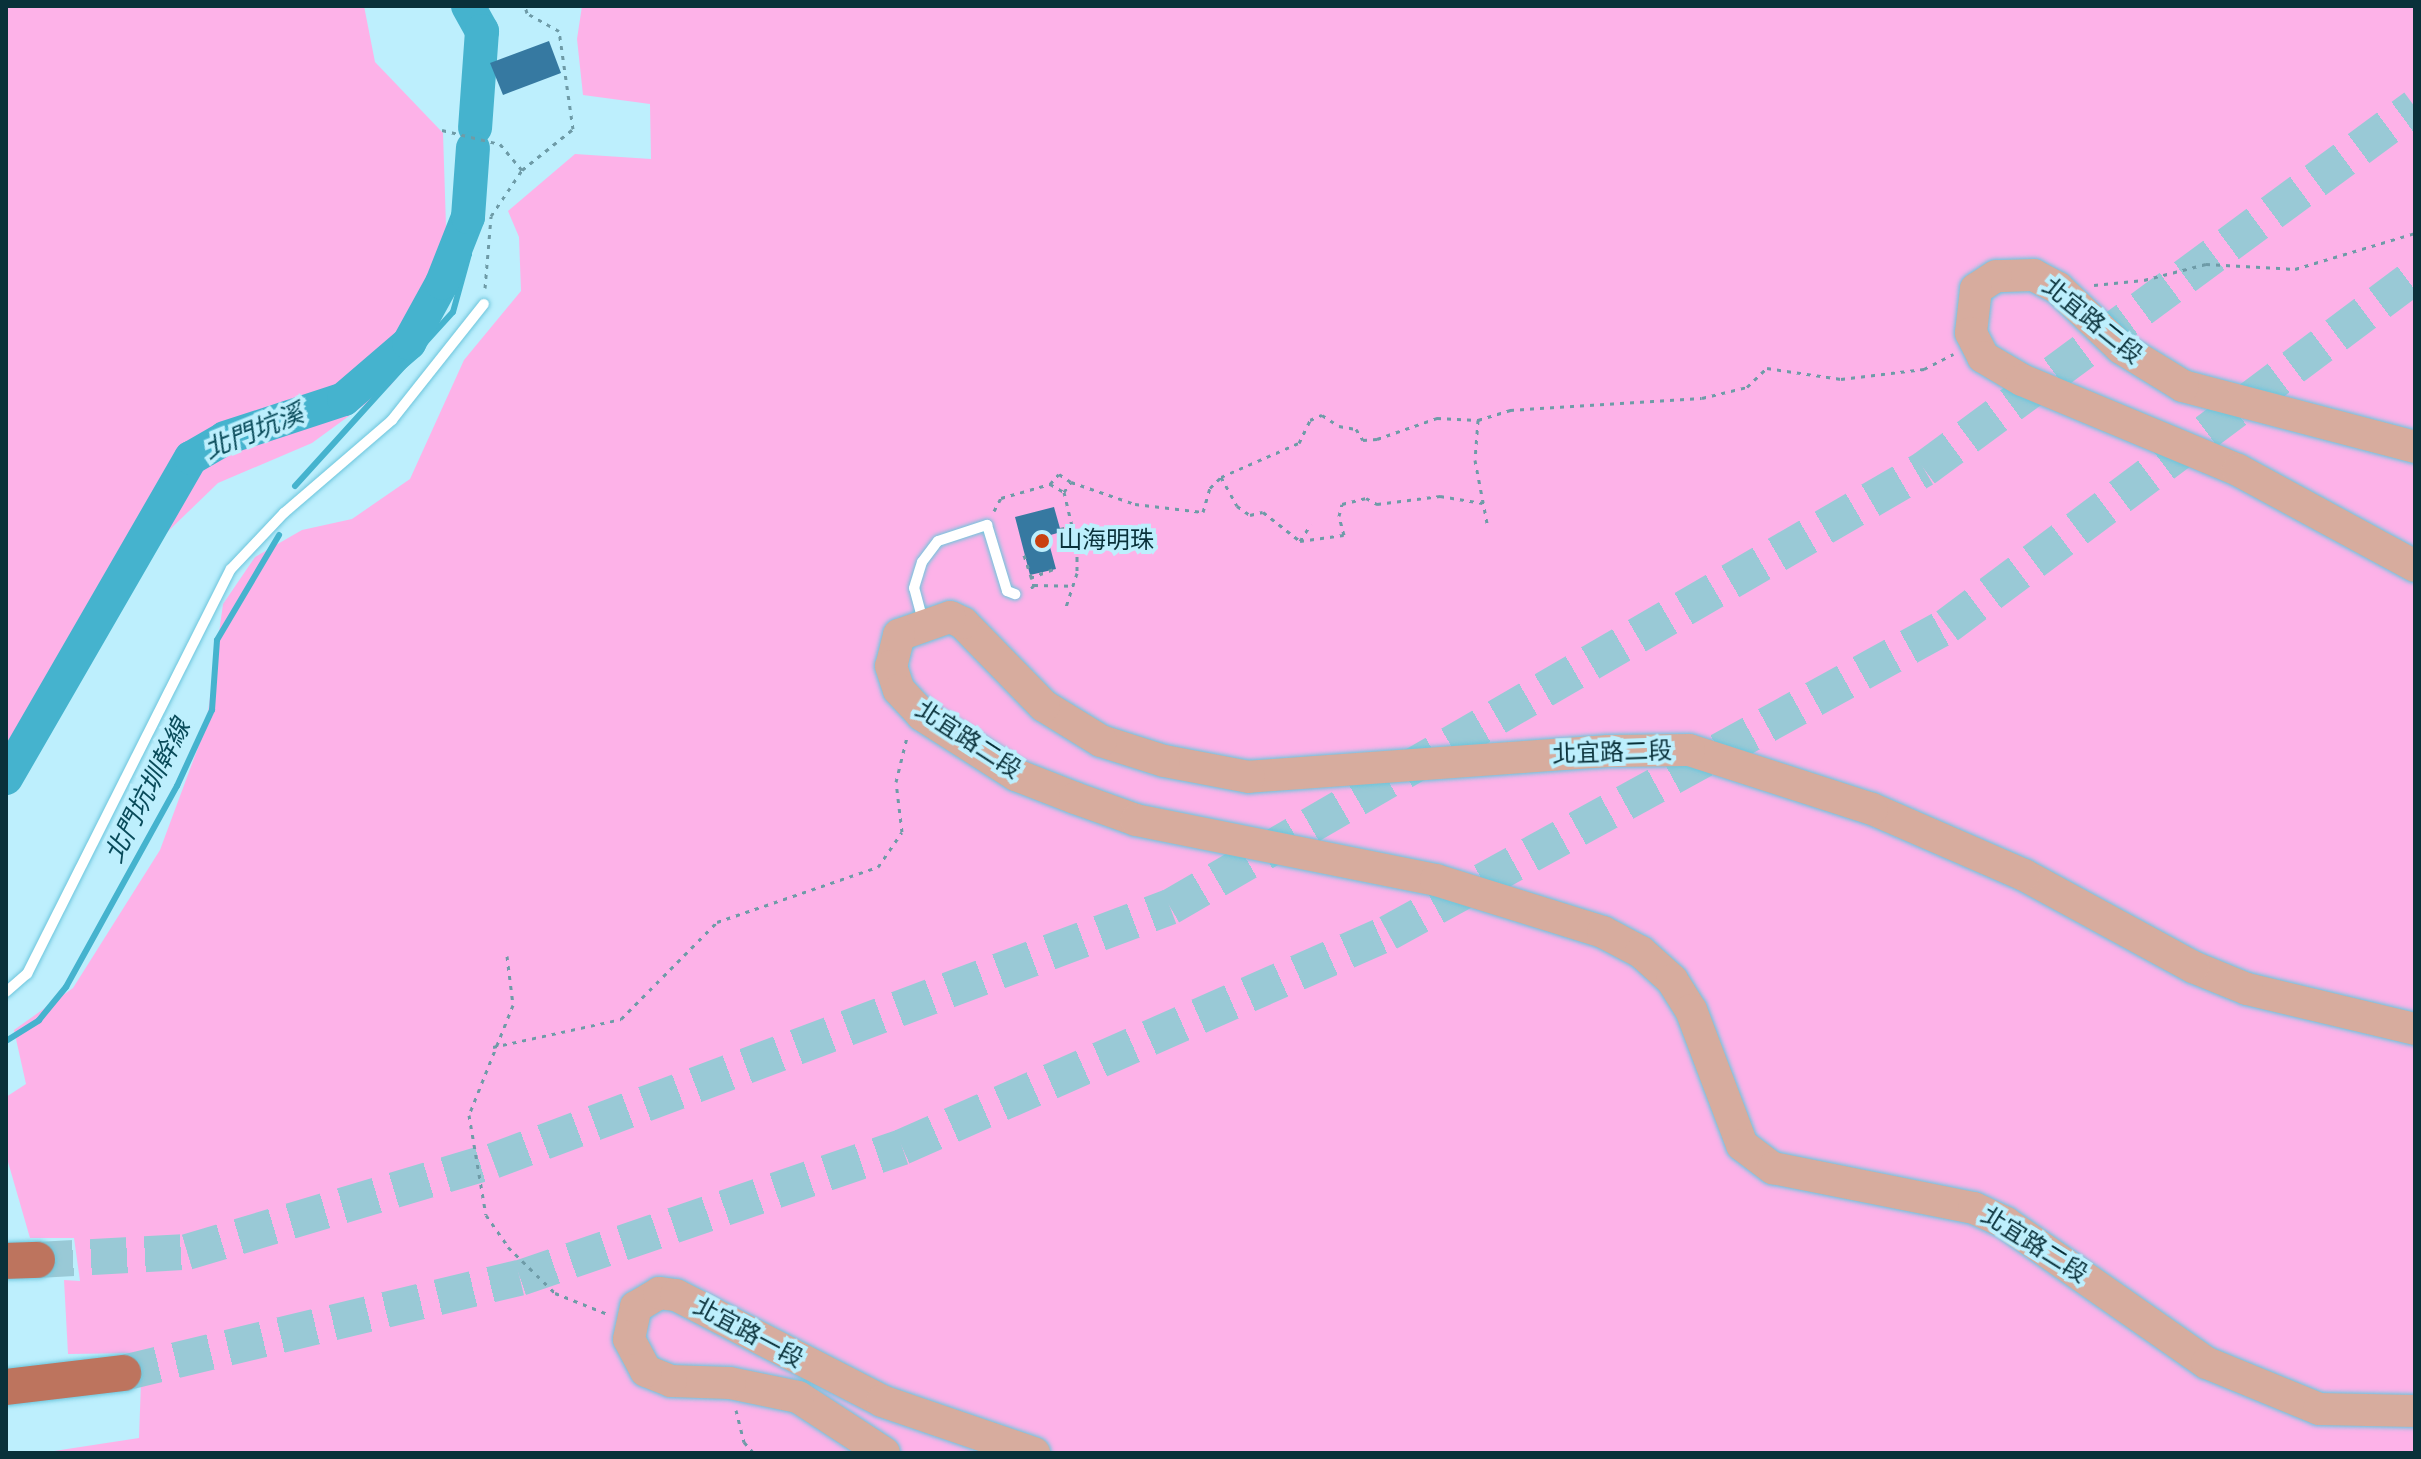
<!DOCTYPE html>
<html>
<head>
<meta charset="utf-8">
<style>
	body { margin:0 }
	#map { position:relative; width:2421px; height:1459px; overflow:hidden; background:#bdeffd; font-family:Roboto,"Noto Sans TC",sans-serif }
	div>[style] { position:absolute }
	.green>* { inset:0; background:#fdb2e8 }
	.stream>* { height:6px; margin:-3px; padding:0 3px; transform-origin:3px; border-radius:3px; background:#45b3ce }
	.river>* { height:34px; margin:-17px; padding:0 17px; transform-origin:17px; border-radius:17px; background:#45b3ce }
	.building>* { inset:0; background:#3679a1 }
	.highway-tunnel>* { height:36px; margin-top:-18px; transform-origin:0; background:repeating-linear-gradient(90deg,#99c9d6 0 36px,transparent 0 54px) }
	.path>* { height:3px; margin-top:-1.5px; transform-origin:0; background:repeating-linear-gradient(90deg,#6e9ba7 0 4px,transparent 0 10px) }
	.roads { filter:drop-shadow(0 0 2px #6cc5dc) drop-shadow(0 0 2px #6cc5dc) }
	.lane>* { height:10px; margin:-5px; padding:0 5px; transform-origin:5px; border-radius:5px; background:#fff }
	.primary>* { height:32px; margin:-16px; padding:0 16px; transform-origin:16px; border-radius:16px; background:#d7ac9e }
	.highway>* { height:36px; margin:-18px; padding:0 18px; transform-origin:18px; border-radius:18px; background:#bd745e }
	.dots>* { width:22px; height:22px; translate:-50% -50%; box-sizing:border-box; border:4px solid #bdeffd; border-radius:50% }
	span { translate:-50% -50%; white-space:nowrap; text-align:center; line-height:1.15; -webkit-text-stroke:8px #bdeffd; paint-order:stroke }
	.street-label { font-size:24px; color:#09313a }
	.poi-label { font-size:24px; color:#09313a }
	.left { translate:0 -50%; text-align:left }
	.water-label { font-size:26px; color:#094b5a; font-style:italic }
	.frame { position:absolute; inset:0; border:8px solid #09313a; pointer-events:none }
</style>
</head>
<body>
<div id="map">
	<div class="green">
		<i style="clip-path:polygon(6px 6px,364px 6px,375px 62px,443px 133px,446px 226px,434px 332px,390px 386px,312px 443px,218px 483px,158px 541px,89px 652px,6px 748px)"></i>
		<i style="clip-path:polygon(582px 6px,2415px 6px,2415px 1453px,41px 1453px,139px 1438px,142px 1353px,68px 1354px,64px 1280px,80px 1281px,74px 1238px,30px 1238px,6px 1155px,6px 1097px,26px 1084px,14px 1030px,73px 988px,160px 850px,206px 726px,223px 604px,255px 557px,302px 530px,352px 519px,410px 479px,464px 360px,521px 291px,519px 237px,508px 211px,575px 154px,651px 159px,650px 104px,583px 95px,577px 39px)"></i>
	</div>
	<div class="stream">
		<i style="left:295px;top:486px;width:235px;rotate:-47.8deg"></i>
		<i style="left:453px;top:312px;width:60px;rotate:-74.6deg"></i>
		<i style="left:469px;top:254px;width:37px;rotate:-92deg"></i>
		<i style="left:6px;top:1041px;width:39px;rotate:-32deg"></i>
		<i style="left:39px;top:1020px;width:43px;rotate:-50.7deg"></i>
		<i style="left:66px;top:987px;width:230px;rotate:-61.1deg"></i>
		<i style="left:177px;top:786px;width:84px;rotate:-65.3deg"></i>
		<i style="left:212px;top:710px;width:70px;rotate:-85.9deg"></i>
		<i style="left:217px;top:640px;width:122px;rotate:-59.4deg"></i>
	</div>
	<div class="river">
		<i style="left:468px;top:6px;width:29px;rotate:61deg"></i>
		<i style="left:482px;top:31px;width:97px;rotate:94.1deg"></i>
		<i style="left:6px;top:778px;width:370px;rotate:-60deg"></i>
		<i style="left:191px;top:458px;width:39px;rotate:-30deg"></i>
		<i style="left:225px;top:438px;width:125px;rotate:-18.1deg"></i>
		<i style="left:344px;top:399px;width:86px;rotate:-40.7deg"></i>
		<i style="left:409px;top:343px;width:68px;rotate:-61.2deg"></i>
		<i style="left:442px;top:283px;width:71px;rotate:-68.5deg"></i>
		<i style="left:468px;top:217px;width:69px;rotate:-85.9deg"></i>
	</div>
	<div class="building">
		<i style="clip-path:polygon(549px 41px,561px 73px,503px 95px,490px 63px)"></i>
		<i style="clip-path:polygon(1054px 507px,1061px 532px,1047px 536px,1056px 569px,1030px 575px,1015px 517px)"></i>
	</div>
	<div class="highway-tunnel">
		<i style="left:37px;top:1260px;width:150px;rotate:-3.1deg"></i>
		<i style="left:187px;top:1252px;width:319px;rotate:-16.6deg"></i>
		<i style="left:493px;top:1161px;width:723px;rotate:-20.57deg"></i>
		<i style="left:1170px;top:907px;width:872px;rotate:-30.15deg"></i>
		<i style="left:1924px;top:469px;width:610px;rotate:-36.4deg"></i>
		<i style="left:123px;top:1373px;width:408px;rotate:-13.5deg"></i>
		<i style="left:520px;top:1278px;width:404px;rotate:-18.9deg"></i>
		<i style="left:902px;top:1147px;width:531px;rotate:-23.77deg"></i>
		<i style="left:1388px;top:933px;width:638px;rotate:-28.78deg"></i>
		<i style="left:1947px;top:626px;width:584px;rotate:-36.79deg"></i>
	</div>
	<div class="path">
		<i style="left:442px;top:130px;width:60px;rotate:13.6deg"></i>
		<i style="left:500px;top:144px;width:34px;rotate:50deg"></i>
		<i style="left:2094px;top:285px;width:50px;rotate:-5.7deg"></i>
		<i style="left:2144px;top:280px;width:64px;rotate:-14.5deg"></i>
		<i style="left:2206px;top:264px;width:89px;rotate:3.2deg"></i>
		<i style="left:2295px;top:269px;width:125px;rotate:-16.7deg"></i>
		<i style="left:485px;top:288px;width:72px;rotate:-85.2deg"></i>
		<i style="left:491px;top:216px;width:55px;rotate:-56deg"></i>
		<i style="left:522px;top:170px;width:65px;rotate:-38.8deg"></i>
		<i style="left:573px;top:129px;width:99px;rotate:-98.1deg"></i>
		<i style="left:559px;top:31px;width:37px;rotate:-151deg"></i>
		<i style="left:527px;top:13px;width:7px;rotate:-106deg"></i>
		<i style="left:1478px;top:420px;width:40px;rotate:94.3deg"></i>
		<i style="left:1475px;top:460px;width:64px;rotate:79.2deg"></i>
		<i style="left:1221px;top:477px;width:33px;rotate:61deg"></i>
		<i style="left:1237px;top:506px;width:16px;rotate:35deg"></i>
		<i style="left:1250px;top:515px;width:13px;rotate:-13deg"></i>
		<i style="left:1263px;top:512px;width:47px;rotate:38.1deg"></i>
		<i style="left:1300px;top:541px;width:44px;rotate:-7.8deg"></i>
		<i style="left:1344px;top:535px;width:20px;rotate:-105deg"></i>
		<i style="left:1339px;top:516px;width:12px;rotate:-76deg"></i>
		<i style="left:1342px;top:504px;width:25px;rotate:-14deg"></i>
		<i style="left:1366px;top:498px;width:13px;rotate:29deg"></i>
		<i style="left:1377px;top:504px;width:64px;rotate:-7.2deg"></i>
		<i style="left:1440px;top:496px;width:43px;rotate:9.5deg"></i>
		<i style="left:1050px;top:484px;width:13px;rotate:-48deg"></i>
		<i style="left:1059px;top:474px;width:14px;rotate:34deg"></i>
		<i style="left:1064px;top:492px;width:57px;rotate:76.7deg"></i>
		<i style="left:1077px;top:547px;width:26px;rotate:90deg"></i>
		<i style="left:1077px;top:573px;width:39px;rotate:108deg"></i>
		<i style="left:994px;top:511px;width:15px;rotate:-62deg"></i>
		<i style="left:1001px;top:498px;width:51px;rotate:-15.9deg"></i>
		<i style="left:1050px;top:484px;width:16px;rotate:30deg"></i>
		<i style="left:1064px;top:492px;width:12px;rotate:-55deg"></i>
		<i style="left:1071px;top:482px;width:68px;rotate:19deg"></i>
		<i style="left:1135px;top:504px;width:68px;rotate:6.7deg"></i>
		<i style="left:1203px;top:512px;width:25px;rotate:-74deg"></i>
		<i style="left:1210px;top:488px;width:16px;rotate:-45deg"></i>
		<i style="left:1221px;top:477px;width:85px;rotate:-23.6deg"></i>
		<i style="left:1299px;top:443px;width:25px;rotate:-64deg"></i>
		<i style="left:1310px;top:420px;width:13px;rotate:-23deg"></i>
		<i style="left:1322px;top:415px;width:20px;rotate:33deg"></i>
		<i style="left:1339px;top:426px;width:17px;rotate:10deg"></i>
		<i style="left:1356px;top:429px;width:13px;rotate:58deg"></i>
		<i style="left:1363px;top:440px;width:14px;rotate:-4deg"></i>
		<i style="left:1377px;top:439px;width:64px;rotate:-19.3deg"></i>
		<i style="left:1437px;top:418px;width:41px;rotate:2.8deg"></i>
		<i style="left:1478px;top:420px;width:34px;rotate:-17deg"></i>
		<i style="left:1510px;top:410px;width:192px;rotate:-3.6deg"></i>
		<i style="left:1702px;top:398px;width:46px;rotate:-13.7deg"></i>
		<i style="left:1747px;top:387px;width:28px;rotate:-44deg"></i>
		<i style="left:1767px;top:368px;width:75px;rotate:8.5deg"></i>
		<i style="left:1841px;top:379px;width:84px;rotate:-6.9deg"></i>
		<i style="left:1924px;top:369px;width:33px;rotate:-27deg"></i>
		<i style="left:1060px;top:529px;width:13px;rotate:-13deg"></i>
		<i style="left:1300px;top:541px;width:20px;rotate:-57deg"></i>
		<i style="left:1024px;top:555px;width:32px;rotate:72deg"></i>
		<i style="left:1034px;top:585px;width:8px;rotate:130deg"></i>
		<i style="left:1030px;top:578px;width:25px;rotate:-21deg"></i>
		<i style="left:1034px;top:585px;width:39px;rotate:1deg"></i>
		<i style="left:507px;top:956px;width:49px;rotate:83deg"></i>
		<i style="left:513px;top:1005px;width:118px;rotate:111.8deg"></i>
		<i style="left:469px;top:1115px;width:101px;rotate:80.4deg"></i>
		<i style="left:486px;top:1215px;width:39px;rotate:55deg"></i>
		<i style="left:508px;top:1247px;width:66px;rotate:44.4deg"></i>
		<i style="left:555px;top:1293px;width:59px;rotate:21.8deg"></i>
		<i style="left:493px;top:1047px;width:131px;rotate:-12.3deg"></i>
		<i style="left:621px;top:1019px;width:136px;rotate:-45.3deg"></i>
		<i style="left:717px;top:922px;width:170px;rotate:-18.9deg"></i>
		<i style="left:878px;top:867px;width:42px;rotate:-55.6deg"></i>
		<i style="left:902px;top:832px;width:50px;rotate:-96.8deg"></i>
		<i style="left:896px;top:782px;width:46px;rotate:-76.3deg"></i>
		<i style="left:736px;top:1410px;width:33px;rotate:76deg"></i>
		<i style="left:744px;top:1442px;width:15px;rotate:48deg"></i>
	</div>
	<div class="roads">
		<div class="lane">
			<i style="left:923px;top:621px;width:34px;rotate:-105deg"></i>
			<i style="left:914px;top:588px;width:27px;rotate:-73deg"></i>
			<i style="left:922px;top:562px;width:26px;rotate:-53deg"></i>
			<i style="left:938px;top:541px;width:52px;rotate:-18.1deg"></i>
			<i style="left:987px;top:525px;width:69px;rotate:73.1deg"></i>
			<i style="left:1007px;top:591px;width:9px;rotate:21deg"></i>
			<i style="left:6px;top:992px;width:28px;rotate:-41deg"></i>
			<i style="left:27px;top:974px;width:453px;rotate:-63.3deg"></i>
			<i style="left:231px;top:569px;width:77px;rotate:-46.6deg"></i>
			<i style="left:284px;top:513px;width:143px;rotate:-40.7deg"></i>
			<i style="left:392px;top:420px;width:148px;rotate:-51.6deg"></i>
		</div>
		<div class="primary">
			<i style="left:2415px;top:447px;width:240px;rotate:-165.3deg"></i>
			<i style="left:2183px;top:386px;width:73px;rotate:-148.5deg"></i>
			<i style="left:2121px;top:348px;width:87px;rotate:-136.4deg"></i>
			<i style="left:2058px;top:288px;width:27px;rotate:-152deg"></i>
			<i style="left:2034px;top:275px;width:38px;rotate:178deg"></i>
			<i style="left:1996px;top:276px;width:24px;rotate:147deg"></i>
			<i style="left:1976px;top:289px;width:44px;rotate:96.5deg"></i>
			<i style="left:1971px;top:333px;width:27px;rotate:63deg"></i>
			<i style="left:1983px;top:357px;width:45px;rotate:30.5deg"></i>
			<i style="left:2022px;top:380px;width:234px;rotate:22.6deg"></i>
			<i style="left:2238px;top:470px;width:201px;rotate:28.5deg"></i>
			<i style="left:2415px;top:1029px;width:173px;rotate:-166.6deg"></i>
			<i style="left:2247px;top:989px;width:58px;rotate:-157.8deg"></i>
			<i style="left:2193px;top:967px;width:192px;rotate:-151.4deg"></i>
			<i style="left:2024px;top:875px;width:166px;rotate:-156.5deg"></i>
			<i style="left:1872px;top:809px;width:192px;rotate:-162.1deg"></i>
			<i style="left:1689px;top:750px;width:81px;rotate:179.3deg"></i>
			<i style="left:1608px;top:751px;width:360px;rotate:175.9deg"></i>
			<i style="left:1249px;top:777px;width:86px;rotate:-169.3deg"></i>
			<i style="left:1164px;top:761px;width:66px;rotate:-162.4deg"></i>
			<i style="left:1101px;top:741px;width:67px;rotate:-148.4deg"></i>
			<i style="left:1044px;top:706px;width:116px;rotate:-134.3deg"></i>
			<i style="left:963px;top:623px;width:14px;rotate:-155deg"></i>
			<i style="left:950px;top:617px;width:54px;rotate:160.6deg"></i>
			<i style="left:899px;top:635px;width:32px;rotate:104deg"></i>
			<i style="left:891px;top:666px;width:25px;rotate:72deg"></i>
			<i style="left:899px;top:690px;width:34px;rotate:47deg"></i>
			<i style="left:922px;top:715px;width:112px;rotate:32.6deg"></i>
			<i style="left:1016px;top:775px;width:63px;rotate:21.3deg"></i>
			<i style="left:1075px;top:798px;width:65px;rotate:19.8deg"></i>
			<i style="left:1136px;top:820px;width:306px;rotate:11.3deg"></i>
			<i style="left:1436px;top:880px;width:175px;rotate:17.3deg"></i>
			<i style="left:1603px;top:932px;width:43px;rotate:27.8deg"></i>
			<i style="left:1641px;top:952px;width:42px;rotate:42.1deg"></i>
			<i style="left:1672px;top:980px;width:36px;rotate:58deg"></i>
			<i style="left:1691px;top:1010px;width:144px;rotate:69.3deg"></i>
			<i style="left:1742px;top:1145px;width:39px;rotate:37deg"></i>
			<i style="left:1773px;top:1168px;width:205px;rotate:11.3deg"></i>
			<i style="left:1974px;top:1208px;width:35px;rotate:25deg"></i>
			<i style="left:2006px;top:1223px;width:245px;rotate:34.9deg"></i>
			<i style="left:2207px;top:1363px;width:121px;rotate:22.3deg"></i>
			<i style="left:2319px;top:1409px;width:96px;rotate:1.2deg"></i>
			<i style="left:884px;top:1453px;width:103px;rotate:-146.9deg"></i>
			<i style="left:798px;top:1397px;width:69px;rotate:-168.4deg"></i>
			<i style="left:730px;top:1383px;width:59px;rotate:-178.1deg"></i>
			<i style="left:671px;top:1381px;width:27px;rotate:-158deg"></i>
			<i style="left:646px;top:1371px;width:36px;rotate:-118deg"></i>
			<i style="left:629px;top:1339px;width:33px;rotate:-78deg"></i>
			<i style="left:636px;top:1307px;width:27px;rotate:-31deg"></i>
			<i style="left:659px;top:1293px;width:17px;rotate:7deg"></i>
			<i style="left:676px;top:1295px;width:232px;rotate:27.2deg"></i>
			<i style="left:882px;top:1401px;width:161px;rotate:18.9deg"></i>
		</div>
		<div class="highway">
			<i style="left:6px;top:1261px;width:31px;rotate:-2deg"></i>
			<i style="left:6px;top:1387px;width:118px;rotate:-6.8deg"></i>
		</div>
	</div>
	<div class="dots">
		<i style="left:1042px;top:541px;background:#c94111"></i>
	</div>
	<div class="street-label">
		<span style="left:2092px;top:321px;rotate:39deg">北宜路二段</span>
		<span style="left:968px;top:740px;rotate:33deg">北宜路二段</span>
		<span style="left:1612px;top:753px;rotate:-2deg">北宜路二段</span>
		<span style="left:2034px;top:1245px;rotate:32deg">北宜路二段</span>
		<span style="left:748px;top:1333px;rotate:28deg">北宜路一段</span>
	</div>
	<div class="poi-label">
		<span class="left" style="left:1058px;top:541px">山海明珠</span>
	</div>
	<div class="water-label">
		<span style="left:254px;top:432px;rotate:-22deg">北門坑溪</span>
		<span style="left:148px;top:791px;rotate:-63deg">北門坑圳幹線</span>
	</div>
	<div class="frame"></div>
</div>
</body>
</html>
